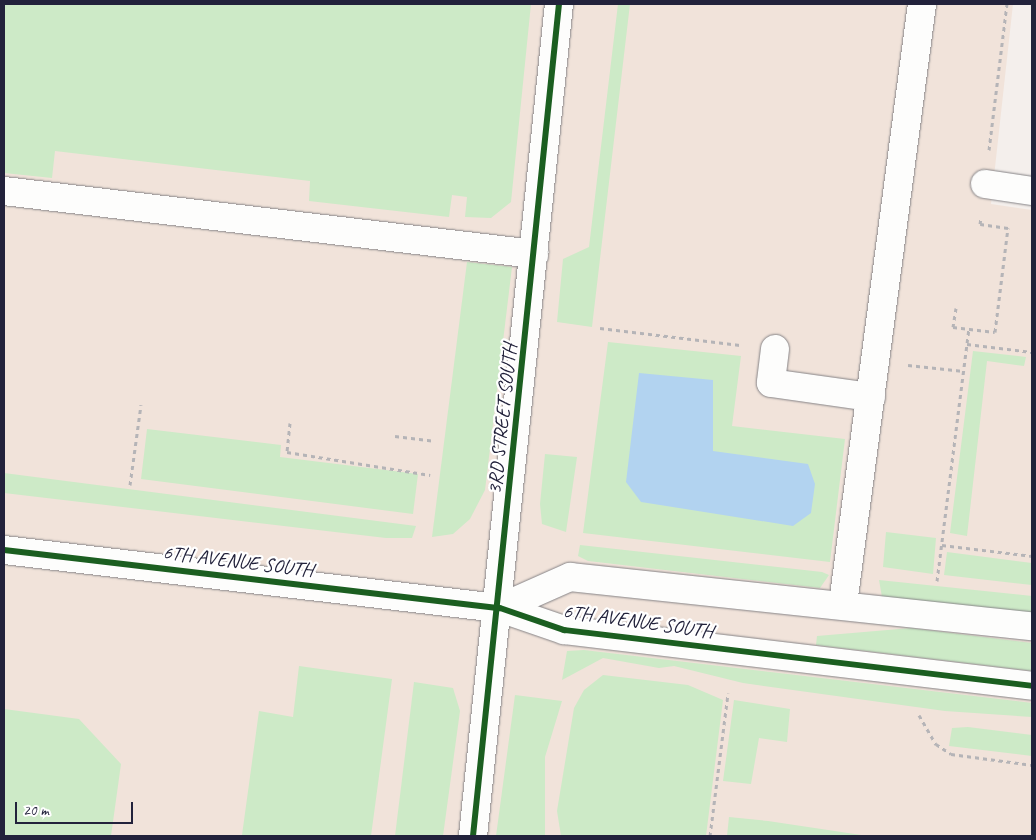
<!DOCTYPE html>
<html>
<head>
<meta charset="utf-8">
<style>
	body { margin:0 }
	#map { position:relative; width:1036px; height:840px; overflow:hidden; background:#f4efec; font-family:Caveat,sans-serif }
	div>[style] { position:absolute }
	.built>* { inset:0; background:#f1e3da }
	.green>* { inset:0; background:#cdeac7 }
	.water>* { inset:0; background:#b2d3f0 }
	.path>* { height:3px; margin-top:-1.5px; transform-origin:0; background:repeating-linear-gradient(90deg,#b5b4b7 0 4px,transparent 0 8px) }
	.roads { filter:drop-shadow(0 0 1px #858386) drop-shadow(0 0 1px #858386) }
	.minor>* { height:28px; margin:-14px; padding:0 14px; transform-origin:14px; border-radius:14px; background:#fdfdfc }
	.cycleway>* { height:6px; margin:-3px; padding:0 3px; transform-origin:3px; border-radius:3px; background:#1b5e20 }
	span { translate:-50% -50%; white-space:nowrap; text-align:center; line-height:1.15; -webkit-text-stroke:4.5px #fff; paint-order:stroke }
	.street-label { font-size:20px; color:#22223b }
	.frame { position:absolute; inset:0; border:5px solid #22223b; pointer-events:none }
	.scale { position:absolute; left:15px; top:802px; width:118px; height:22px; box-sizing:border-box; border:2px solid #22223b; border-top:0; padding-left:6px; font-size:15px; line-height:18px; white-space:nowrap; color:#22223b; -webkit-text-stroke:4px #fff; paint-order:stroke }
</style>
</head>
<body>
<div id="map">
	<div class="built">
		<i style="clip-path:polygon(4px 4px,1013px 4px,991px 204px,1032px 210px,1032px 836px,4px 836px)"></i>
	</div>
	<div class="green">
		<i style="clip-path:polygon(4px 4px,531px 4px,511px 202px,491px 218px,465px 217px,467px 197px,452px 195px,449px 217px,309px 201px,310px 181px,55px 151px,52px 178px,4px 173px)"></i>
		<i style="clip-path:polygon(618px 4px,630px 4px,592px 327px,557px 322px,563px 259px,589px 247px)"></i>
		<i style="clip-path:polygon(467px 262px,512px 267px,485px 490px,470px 519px,453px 534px,432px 537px)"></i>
		<i style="clip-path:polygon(608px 342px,741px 356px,732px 426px,845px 439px,830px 562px,583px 533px)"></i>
		<i style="clip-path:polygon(973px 351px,1026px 357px,1024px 366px,987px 361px,967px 536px,950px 533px)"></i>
		<i style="clip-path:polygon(147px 429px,281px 445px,280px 457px,418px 474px,413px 514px,141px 479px)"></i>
		<i style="clip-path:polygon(545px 454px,577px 457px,566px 532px,542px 524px,540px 504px)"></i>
		<i style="clip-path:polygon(4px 473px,416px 526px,412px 538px,386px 538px,4px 493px)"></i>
		<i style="clip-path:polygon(886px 532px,936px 538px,933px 574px,883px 567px)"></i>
		<i style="clip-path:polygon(580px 545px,822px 572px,829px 575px,820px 588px,588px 561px,578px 556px)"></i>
		<i style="clip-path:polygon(947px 552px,1032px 563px,1032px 585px,944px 575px)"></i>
		<i style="clip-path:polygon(879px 580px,1032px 596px,1032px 615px,882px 597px)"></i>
		<i style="clip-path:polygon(911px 628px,1032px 643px,1032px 671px,816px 645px,817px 636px)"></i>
		<i style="clip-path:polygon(584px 650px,1032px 703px,1032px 717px,945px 711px,743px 683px,674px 666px,659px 668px,603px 658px,562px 680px,567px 651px)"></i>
		<i style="clip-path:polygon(299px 666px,392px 679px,371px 836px,242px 835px,259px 711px,293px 717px)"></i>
		<i style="clip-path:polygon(603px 675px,688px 685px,723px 700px,706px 836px,561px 836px,557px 811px,574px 708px,584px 690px)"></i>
		<i style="clip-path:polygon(414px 682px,453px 688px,460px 711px,443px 836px,395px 836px)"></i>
		<i style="clip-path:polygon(515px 695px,562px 701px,545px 757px,545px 836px,496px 836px)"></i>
		<i style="clip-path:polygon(734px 700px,790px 709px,787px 742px,759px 738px,751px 784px,723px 781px)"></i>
		<i style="clip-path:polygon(4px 709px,79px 719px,121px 764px,111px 836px,4px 836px)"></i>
		<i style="clip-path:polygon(968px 727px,1032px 735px,1032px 756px,949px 746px,952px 728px)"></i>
		<i style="clip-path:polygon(729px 817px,768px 821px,868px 836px,727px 836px)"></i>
	</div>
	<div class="water">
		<i style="clip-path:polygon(639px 373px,713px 380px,713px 451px,808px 464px,815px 484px,811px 513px,793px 526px,641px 502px,626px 482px)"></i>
	</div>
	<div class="path">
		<i style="left:989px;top:150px;width:147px;rotate:-83deg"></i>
		<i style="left:956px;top:308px;width:19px;rotate:99deg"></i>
		<i style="left:953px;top:327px;width:42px;rotate:6.8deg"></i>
		<i style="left:995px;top:332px;width:105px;rotate:-82.9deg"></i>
		<i style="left:1008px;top:228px;width:28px;rotate:-172deg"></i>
		<i style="left:980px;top:224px;width:6px;rotate:-81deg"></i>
		<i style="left:600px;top:328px;width:141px;rotate:6.9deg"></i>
		<i style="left:967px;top:344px;width:65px;rotate:7deg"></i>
		<i style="left:908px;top:365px;width:56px;rotate:6.1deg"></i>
		<i style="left:290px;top:423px;width:29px;rotate:96deg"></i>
		<i style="left:287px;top:452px;width:145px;rotate:9.1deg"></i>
		<i style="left:395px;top:436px;width:39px;rotate:7deg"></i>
		<i style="left:130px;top:485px;width:81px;rotate:-82.2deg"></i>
		<i style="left:942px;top:545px;width:91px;rotate:7deg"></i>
		<i style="left:937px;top:581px;width:254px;rotate:-82.8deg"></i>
		<i style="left:919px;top:715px;width:34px;rotate:60deg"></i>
		<i style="left:936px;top:744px;width:18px;rotate:34deg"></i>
		<i style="left:951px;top:754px;width:82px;rotate:7.7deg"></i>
		<i style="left:710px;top:836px;width:144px;rotate:-82.8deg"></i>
	</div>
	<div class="roads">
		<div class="minor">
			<i style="left:985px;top:184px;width:48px;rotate:8.5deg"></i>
			<i style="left:4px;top:191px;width:534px;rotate:6.78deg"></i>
			<i style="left:775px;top:349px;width:34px;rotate:97deg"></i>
			<i style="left:771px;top:383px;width:101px;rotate:8deg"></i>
			<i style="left:4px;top:550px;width:499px;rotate:6.7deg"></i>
			<i style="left:500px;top:608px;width:68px;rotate:19deg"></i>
			<i style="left:564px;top:630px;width:471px;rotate:6.8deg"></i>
			<i style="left:843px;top:604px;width:605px;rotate:-82.5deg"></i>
			<i style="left:500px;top:608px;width:77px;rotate:-23.9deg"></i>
			<i style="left:570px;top:577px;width:465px;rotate:6.1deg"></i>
			<i style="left:473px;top:836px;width:836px;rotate:-84.1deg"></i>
		</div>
	</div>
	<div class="cycleway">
		<i style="left:4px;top:550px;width:499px;rotate:6.7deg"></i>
		<i style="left:500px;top:608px;width:68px;rotate:19deg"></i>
		<i style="left:564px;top:630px;width:471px;rotate:6.8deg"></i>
		<i style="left:473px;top:836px;width:836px;rotate:-84.1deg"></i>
	</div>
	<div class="street-label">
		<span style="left:502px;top:419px;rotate:-84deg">3RD STREET SOUTH</span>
		<span style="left:238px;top:561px;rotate:7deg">6TH AVENUE SOUTH</span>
		<span style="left:638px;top:621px;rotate:8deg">6TH AVENUE SOUTH</span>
	</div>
	<div class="frame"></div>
	<div class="scale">20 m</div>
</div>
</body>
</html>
